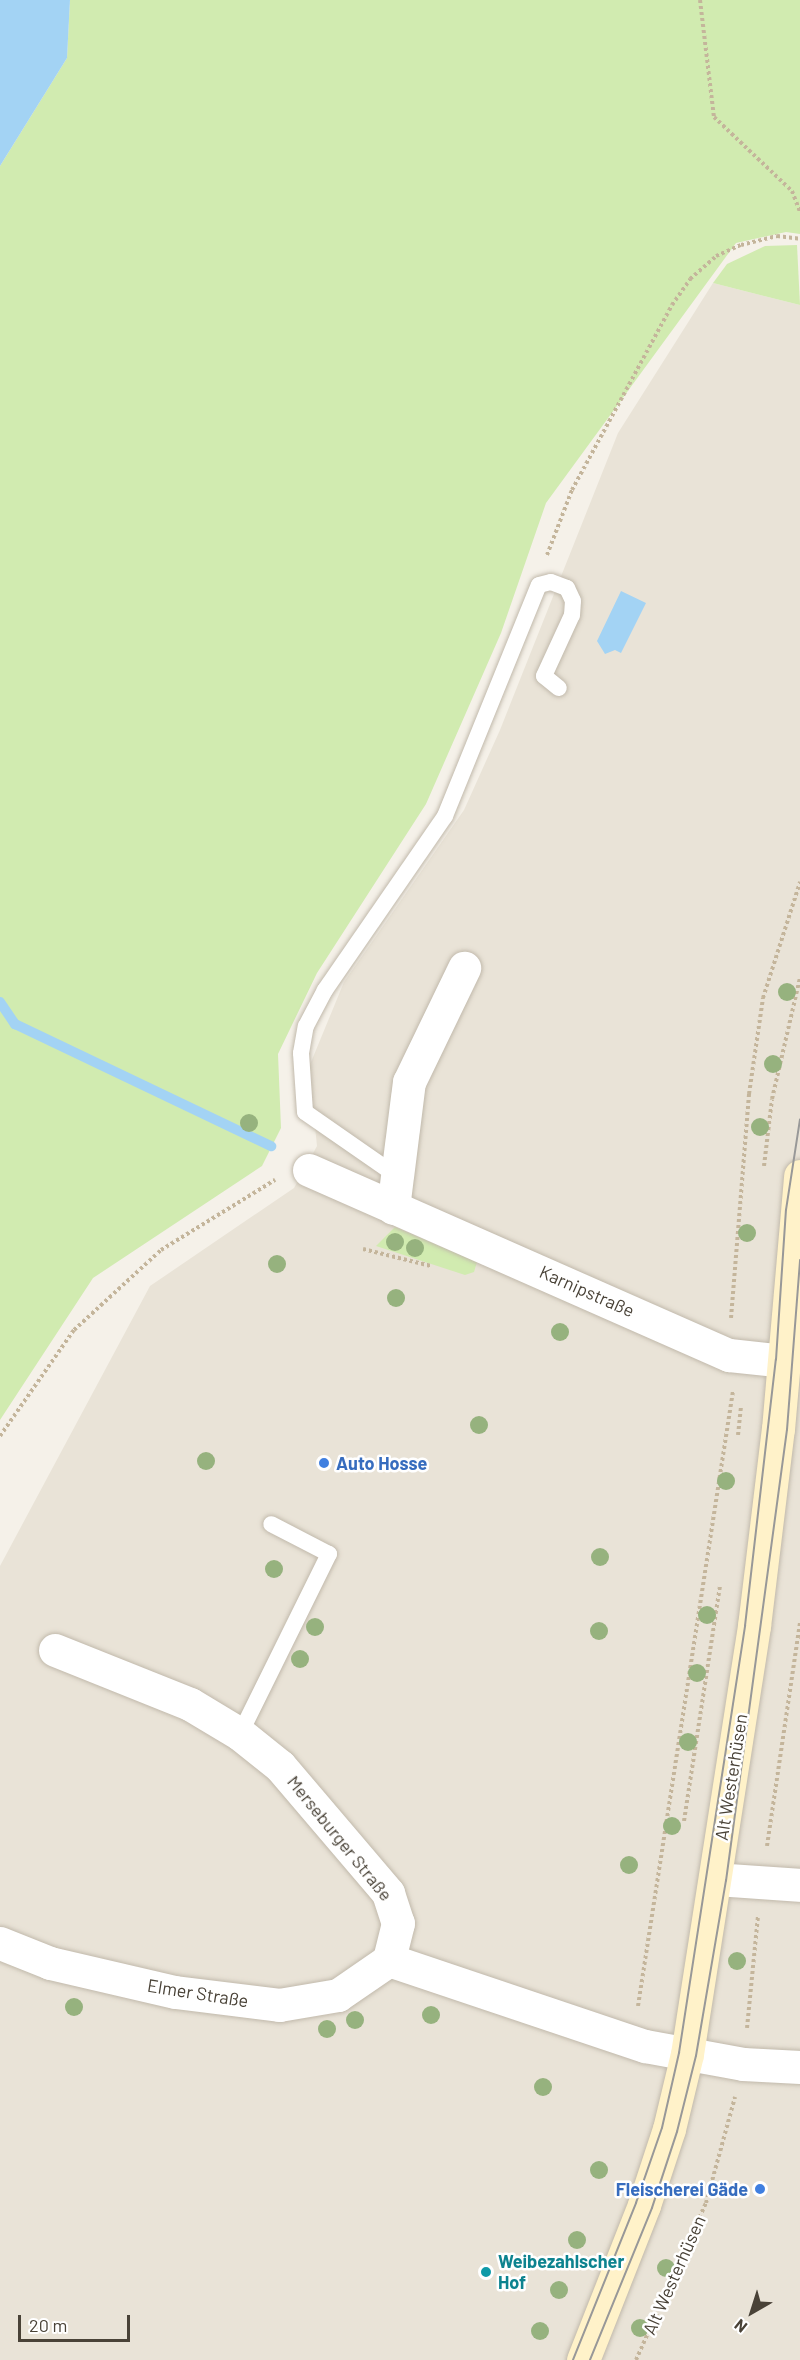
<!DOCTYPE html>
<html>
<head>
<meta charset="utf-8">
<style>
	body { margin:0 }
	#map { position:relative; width:800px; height:2360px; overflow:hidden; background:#f5f1e9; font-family:Barlow,sans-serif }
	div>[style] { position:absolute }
	.residential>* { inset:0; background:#e9e3d7 }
	.green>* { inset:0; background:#d1ebb0 }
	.water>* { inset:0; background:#a3d3f4 }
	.stream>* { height:10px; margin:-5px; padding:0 5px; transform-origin:5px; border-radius:5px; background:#a3d3f4 }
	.path>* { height:4px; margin-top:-2px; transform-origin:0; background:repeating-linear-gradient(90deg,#c4b59b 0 3px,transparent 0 6px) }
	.roads { filter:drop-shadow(0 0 2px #c1b9ab) drop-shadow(0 0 2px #c1b9ab) }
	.service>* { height:16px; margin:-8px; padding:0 8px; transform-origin:8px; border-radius:8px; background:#fff }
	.minor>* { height:33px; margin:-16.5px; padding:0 16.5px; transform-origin:16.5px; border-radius:16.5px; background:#fff }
	.secondary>* { height:33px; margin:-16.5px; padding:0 16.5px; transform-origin:16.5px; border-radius:16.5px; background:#fff2c9 }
	.tram>* { height:1.5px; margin:-0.75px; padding:0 0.75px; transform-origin:0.75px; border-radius:0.75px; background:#989898 }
	.trees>* { width:18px; height:18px; margin:-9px; border-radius:50%; background:#96b27e }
	.dots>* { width:16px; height:16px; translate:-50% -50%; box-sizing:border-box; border:3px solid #fff; border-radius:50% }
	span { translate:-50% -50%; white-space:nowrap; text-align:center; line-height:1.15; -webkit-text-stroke:5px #fff; paint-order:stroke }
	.street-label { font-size:18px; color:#494237 }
	.shop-label { font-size:18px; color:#366cbe; font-weight:700 }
	.left { translate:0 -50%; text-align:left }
	.right { translate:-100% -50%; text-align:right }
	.culture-label { font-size:18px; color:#0d838f; font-weight:700 }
	.north { position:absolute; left:722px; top:2282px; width:60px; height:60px; -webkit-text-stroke:4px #fff; paint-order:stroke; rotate:219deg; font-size:16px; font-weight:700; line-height:24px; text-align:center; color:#494237 }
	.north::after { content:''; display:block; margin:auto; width:21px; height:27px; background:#494237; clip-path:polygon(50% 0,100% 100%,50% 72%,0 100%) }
	.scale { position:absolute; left:18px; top:2315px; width:112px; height:27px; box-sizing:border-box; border:3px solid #494237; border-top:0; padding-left:8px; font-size:18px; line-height:21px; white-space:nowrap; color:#494237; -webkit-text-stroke:4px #fff; paint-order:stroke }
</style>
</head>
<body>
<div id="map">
	<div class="residential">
		<i style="clip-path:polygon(713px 283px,800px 305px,800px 2360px,0 2360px,0 1566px,150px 1286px,294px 1188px,317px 1146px,309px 1067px,344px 982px,464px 810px,500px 730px,618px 433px)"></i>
	</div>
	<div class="green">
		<i style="clip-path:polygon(70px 0,800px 0,800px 234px,786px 232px,736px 243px,546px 503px,501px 633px,426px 804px,317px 973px,278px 1054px,281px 1128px,262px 1166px,93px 1278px,0 1420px,0 166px,67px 58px)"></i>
		<i style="clip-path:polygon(797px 245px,800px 305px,713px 283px,727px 264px,765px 246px)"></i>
		<i style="clip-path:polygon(395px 1227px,477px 1262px,474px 1272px,465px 1275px,376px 1246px)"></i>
	</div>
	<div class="water">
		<i style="clip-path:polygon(0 0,70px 0,67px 58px,0 166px)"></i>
		<i style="clip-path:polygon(621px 591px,646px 603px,621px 653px,615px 650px,605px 654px,597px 641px)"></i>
	</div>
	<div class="stream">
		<i style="left:0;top:1002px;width:27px;rotate:56deg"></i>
		<i style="left:15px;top:1024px;width:284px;rotate:25.5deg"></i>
	</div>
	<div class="path">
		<i style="left:700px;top:0;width:118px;rotate:83.2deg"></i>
		<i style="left:714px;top:117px;width:108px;rotate:43.5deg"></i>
		<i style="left:792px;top:191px;width:22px;rotate:69deg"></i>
		<i style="left:547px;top:555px;width:70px;rotate:-69deg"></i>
		<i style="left:572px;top:490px;width:210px;rotate:-61.6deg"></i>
		<i style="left:672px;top:305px;width:32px;rotate:-55deg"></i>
		<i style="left:690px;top:279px;width:35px;rotate:-41deg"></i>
		<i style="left:716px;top:256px;width:27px;rotate:-24deg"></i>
		<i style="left:741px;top:245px;width:37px;rotate:-14deg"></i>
		<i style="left:777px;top:236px;width:23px;rotate:7deg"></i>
		<i style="left:764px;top:1166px;width:67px;rotate:-83.2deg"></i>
		<i style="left:772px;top:1099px;width:124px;rotate:-77deg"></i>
		<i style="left:363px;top:1249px;width:70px;rotate:14deg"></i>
		<i style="left:731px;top:1318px;width:225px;rotate:-85.4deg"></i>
		<i style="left:749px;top:1094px;width:97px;rotate:-81.7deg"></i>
		<i style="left:763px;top:998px;width:122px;rotate:-72.3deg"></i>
		<i style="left:738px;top:1435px;width:29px;rotate:-84deg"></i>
		<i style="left:0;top:1436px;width:129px;rotate:-55.1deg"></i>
		<i style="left:74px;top:1330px;width:118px;rotate:-42.6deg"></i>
		<i style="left:161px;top:1250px;width:134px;rotate:-31.6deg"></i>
		<i style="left:684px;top:1821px;width:239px;rotate:-81.3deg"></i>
		<i style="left:767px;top:1846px;width:226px;rotate:-81.6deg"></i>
		<i style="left:638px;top:2006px;width:622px;rotate:-81.22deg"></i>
		<i style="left:747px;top:2028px;width:113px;rotate:-84.4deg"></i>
		<i style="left:636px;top:2360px;width:172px;rotate:-66deg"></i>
		<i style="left:706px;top:2203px;width:110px;rotate:-74.7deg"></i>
	</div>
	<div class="roads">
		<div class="service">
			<i style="left:397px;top:1176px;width:112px;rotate:-145.2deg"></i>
			<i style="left:305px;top:1112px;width:59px;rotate:-93.9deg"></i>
			<i style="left:301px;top:1053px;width:27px;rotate:-80deg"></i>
			<i style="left:306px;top:1026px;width:41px;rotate:-62.2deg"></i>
			<i style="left:325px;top:990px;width:211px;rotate:-55.4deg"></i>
			<i style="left:445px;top:816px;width:249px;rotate:-67.9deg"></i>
			<i style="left:539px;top:585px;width:12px;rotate:-14deg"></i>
			<i style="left:551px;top:582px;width:17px;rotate:21deg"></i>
			<i style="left:567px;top:588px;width:14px;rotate:65deg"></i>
			<i style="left:573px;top:601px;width:14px;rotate:94deg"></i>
			<i style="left:572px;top:615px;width:67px;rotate:114.7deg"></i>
			<i style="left:544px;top:676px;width:19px;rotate:39deg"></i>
			<i style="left:240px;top:1734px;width:201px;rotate:-63.7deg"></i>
			<i style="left:329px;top:1554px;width:65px;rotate:-152.7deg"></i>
		</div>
		<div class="minor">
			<i style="left:309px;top:1170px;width:459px;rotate:23.8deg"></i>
			<i style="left:729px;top:1355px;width:55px;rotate:6.2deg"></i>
			<i style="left:393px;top:1208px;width:127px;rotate:-82.8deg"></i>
			<i style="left:409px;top:1082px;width:127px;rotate:-64.2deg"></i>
			<i style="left:55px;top:1650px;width:145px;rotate:21.8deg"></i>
			<i style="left:190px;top:1704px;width:58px;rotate:31deg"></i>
			<i style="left:240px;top:1734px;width:51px;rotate:38.7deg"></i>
			<i style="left:280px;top:1766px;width:167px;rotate:49.6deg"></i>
			<i style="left:388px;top:1893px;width:32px;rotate:72deg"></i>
			<i style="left:398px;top:1923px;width:38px;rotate:104deg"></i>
			<i style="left:389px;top:1960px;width:270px;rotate:18.6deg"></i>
			<i style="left:645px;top:2046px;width:100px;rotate:10.4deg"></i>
			<i style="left:743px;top:2064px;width:57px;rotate:3deg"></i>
			<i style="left:715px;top:1879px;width:85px;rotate:4deg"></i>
			<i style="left:0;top:1943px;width:54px;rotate:21.8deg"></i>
			<i style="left:50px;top:1963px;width:128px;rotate:13.1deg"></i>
			<i style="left:175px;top:1992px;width:105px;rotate:7.1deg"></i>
			<i style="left:279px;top:2005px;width:60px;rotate:-9.6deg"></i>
			<i style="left:338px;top:1995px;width:62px;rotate:-34.5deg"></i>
		</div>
		<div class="secondary">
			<i style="left:583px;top:2360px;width:167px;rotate:-68.5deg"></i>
			<i style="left:644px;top:2205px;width:80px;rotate:-71.8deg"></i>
			<i style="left:669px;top:2129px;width:77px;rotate:-76.5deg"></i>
			<i style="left:687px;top:2054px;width:433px;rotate:-81.1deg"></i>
			<i style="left:754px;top:1626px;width:198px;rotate:-83.1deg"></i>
			<i style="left:778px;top:1429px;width:254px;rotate:-85deg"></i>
		</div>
	</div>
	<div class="tram">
		<i style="left:573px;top:2360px;width:169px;rotate:-68.1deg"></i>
		<i style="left:636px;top:2203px;width:79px;rotate:-70.9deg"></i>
		<i style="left:662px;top:2128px;width:77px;rotate:-77.2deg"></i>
		<i style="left:679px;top:2053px;width:432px;rotate:-81.2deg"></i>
		<i style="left:745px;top:1626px;width:268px;rotate:-83.4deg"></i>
		<i style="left:776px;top:1360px;width:150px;rotate:-86.2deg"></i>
		<i style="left:786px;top:1210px;width:91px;rotate:-81.2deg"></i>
		<i style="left:590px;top:2360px;width:164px;rotate:-67.8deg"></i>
		<i style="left:652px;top:2208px;width:80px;rotate:-71.8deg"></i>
		<i style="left:677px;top:2132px;width:78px;rotate:-76deg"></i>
		<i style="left:696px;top:2056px;width:178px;rotate:-80.3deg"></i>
		<i style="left:726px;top:1881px;width:455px;rotate:-82.3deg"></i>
		<i style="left:787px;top:1430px;width:170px;rotate:-85.6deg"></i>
	</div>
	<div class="trees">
		<i style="left:787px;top:992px"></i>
		<i style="left:773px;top:1064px"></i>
		<i style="left:249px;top:1123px"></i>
		<i style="left:760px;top:1127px"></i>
		<i style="left:747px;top:1233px"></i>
		<i style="left:395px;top:1242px"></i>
		<i style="left:415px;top:1248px"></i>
		<i style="left:277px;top:1264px"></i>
		<i style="left:396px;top:1298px"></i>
		<i style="left:560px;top:1332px"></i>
		<i style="left:479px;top:1425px"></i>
		<i style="left:206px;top:1461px"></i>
		<i style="left:726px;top:1481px"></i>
		<i style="left:600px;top:1557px"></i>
		<i style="left:274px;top:1569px"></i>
		<i style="left:707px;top:1615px"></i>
		<i style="left:315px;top:1627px"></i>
		<i style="left:599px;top:1631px"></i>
		<i style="left:300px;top:1659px"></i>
		<i style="left:697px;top:1673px"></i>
		<i style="left:688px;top:1742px"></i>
		<i style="left:672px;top:1826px"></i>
		<i style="left:629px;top:1865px"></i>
		<i style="left:737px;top:1961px"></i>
		<i style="left:74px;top:2007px"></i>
		<i style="left:431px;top:2015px"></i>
		<i style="left:355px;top:2020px"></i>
		<i style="left:327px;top:2029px"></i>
		<i style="left:543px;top:2087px"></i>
		<i style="left:599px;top:2170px"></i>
		<i style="left:577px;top:2240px"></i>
		<i style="left:666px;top:2268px"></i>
		<i style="left:559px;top:2290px"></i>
		<i style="left:640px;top:2328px"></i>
		<i style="left:540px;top:2331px"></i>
	</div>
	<div class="dots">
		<i style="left:324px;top:1463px;background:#3f7fe0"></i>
		<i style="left:760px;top:2189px;background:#3f7fe0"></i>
		<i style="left:486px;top:2272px;background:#0f9aa8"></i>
	</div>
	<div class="street-label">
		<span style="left:587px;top:1291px;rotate:24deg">Karnipstraße</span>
		<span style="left:731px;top:1777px;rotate:-81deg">Alt Westerhüsen</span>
		<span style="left:340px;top:1838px;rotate:51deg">Merseburger Straße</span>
		<span style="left:198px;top:1993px;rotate:9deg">Elmer Straße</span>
		<span style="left:674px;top:2275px;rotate:-66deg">Alt Westerhüsen</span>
	</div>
	<div class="shop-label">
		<span class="left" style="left:336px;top:1463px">Auto Hosse</span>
		<span class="right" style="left:748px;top:2189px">Fleischerei Gäde</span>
	</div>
	<div class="culture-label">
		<span class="left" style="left:498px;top:2272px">Weibezahlscher<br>Hof</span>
	</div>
	<div class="north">N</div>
	<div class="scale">20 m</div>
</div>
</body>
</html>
